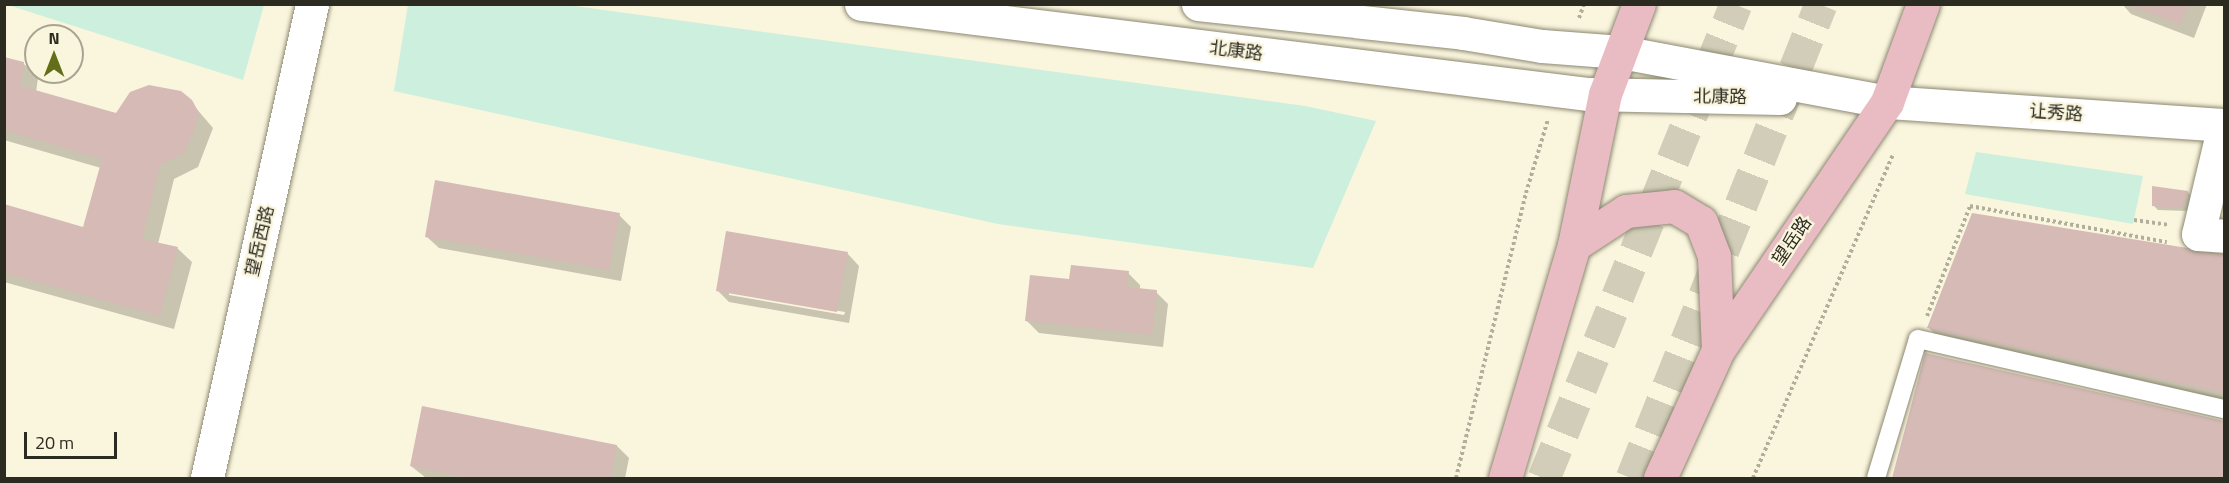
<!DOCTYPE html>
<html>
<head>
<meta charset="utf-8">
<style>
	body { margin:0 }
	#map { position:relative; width:2229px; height:483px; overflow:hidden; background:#faf5dd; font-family:"Titillium Web","Noto Sans SC",sans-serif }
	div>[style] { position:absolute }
	.green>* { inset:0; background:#ccefde }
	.shadow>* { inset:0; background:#0003 }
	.building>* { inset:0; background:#d5bab6 }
	.highway-tunnel>* { height:33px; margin-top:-16.5px; transform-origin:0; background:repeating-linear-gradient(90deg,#d1cdb8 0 33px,transparent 0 49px) }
	.path>* { height:4px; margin-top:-2px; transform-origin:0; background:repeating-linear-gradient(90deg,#b2ae9c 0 3px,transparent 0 6px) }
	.roads { filter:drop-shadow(0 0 2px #8c8872) drop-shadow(0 0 2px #8c8872) }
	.lane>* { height:18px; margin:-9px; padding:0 9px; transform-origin:9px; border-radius:9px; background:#fff }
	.street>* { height:33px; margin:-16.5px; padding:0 16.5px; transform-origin:16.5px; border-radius:16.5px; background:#fff }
	.secondary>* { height:33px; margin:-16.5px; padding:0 16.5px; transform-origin:16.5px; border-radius:16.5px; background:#fff }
	.primary>* { height:33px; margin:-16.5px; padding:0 16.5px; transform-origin:16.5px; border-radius:16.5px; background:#e9bcc4 }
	span { translate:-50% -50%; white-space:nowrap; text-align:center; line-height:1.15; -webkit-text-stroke:4.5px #faf5dd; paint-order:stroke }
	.street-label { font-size:18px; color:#2c2b22 }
	.frame { position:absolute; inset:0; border:6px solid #2c2b22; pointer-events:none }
	.north { position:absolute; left:24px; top:24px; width:60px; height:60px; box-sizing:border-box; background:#faf5dd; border:2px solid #a8a492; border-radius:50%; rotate:0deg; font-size:16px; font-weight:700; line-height:24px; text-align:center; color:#2c2b22 }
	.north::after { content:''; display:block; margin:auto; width:21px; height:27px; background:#636f18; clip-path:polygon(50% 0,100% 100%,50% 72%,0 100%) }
	.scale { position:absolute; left:24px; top:432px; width:93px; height:27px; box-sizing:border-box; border:3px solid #2c2b22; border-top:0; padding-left:8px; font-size:18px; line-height:21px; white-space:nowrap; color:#2c2b22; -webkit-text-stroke:4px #faf5dd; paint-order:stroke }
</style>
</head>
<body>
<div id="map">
	<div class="green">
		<i style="clip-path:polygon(560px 4px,1305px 106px,1376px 121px,1313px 268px,998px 224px,394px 91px,408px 5px)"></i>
		<i style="clip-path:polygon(8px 5px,264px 5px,243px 80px)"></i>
		<i style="clip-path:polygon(1976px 152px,2143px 176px,2133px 224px,1965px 194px)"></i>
	</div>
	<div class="shadow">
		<i style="clip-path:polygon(2122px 4px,2207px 4px,2194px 38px,2131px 14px)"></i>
		<i style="clip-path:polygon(4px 59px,23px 63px,38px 78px,36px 92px,116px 115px,195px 107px,213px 128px,198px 167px,174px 179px,158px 244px,177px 248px,192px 262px,174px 329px,4px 282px,4px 206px,84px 229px,101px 168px,4px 140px)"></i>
		<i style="clip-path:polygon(2153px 188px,2188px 192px,2192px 197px,2188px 211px,2158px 210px,2153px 205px)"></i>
		<i style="clip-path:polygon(1973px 214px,2224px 255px,2224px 403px,1943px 342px,1929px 328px)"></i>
		<i style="clip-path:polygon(619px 215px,631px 227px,621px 281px,439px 248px,426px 236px)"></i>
		<i style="clip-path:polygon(evenodd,847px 253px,859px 266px,849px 323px,729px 302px,717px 290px,847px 253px,729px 292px,845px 312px,844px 315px,729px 295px,729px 292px)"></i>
		<i style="clip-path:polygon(1128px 273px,1140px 285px,1140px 290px,1156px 292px,1168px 304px,1163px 347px,1039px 333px,1027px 321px,1071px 281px)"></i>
		<i style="clip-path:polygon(1926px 355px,2224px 423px,2224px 478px,1893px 478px)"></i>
		<i style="clip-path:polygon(617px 446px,629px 458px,625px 478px,426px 478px,411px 466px)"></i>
	</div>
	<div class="building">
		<i style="clip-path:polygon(2127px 4px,2188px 4px,2180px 25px)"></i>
		<i style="clip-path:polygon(4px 57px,24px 62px,21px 86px,116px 113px,130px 92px,149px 85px,181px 91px,192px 100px,199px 113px,195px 129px,184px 153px,160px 165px,142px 239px,178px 247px,160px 316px,4px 273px,4px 204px,83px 227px,102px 159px,4px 130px)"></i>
		<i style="clip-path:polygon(435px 180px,620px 213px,609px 270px,425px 237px)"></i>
		<i style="clip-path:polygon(2152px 186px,2188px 191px,2183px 208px,2152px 206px)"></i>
		<i style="clip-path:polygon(1972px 213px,2224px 254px,2224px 393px,1927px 328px)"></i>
		<i style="clip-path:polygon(726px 231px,848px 252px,837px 312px,716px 291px)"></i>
		<i style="clip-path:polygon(1071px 265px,1129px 271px,1127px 287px,1157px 290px,1152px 335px,1025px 321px,1030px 275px,1069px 279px)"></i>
		<i style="clip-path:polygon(1925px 353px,2224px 421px,2224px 478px,1892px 478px)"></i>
		<i style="clip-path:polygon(422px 406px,617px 445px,610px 478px,471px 478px,410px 466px)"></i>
	</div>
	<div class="highway-tunnel">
		<i style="left:1544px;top:478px;width:511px;rotate:-67.95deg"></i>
		<i style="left:1632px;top:478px;width:510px;rotate:-68.26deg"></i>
	</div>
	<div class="path">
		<i style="left:1579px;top:18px;width:15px;rotate:-70deg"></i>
		<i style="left:2134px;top:220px;width:35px;rotate:8deg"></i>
		<i style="left:1927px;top:316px;width:118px;rotate:-68.6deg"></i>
		<i style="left:1970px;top:206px;width:200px;rotate:10.4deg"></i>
		<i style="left:1456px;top:478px;width:293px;rotate:-76.2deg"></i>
		<i style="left:1526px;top:193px;width:77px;rotate:-73.4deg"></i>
		<i style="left:1753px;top:478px;width:353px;rotate:-66.6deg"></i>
	</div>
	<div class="roads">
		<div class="lane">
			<i style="left:1876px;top:478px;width:145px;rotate:-73.2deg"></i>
			<i style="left:1918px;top:339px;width:314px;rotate:12.9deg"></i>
		</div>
		<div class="street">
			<i style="left:2224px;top:125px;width:112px;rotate:103.4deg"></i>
			<i style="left:2198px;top:234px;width:26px;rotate:4deg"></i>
		</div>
		<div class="secondary">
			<i style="left:861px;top:4px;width:733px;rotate:7.06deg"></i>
			<i style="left:1588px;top:94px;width:192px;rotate:1.2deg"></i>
			<i style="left:1198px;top:4px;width:267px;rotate:6.2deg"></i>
			<i style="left:1463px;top:33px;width:80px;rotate:9.3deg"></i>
			<i style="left:1542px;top:46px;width:79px;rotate:4.3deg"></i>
			<i style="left:1621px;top:52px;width:271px;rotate:10.6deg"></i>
			<i style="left:1887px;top:102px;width:338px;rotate:3.9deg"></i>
			<i style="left:207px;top:478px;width:485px;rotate:-77.5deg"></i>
		</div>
		<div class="primary">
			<i style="left:1574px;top:245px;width:62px;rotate:-33.2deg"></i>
			<i style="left:1626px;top:211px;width:48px;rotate:-5.9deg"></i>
			<i style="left:1674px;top:206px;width:31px;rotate:31deg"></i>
			<i style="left:1701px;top:222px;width:36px;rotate:69deg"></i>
			<i style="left:1714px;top:256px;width:94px;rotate:87.6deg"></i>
			<i style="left:1505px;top:478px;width:243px;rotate:-73.5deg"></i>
			<i style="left:1574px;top:245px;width:154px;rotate:-78.4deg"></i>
			<i style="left:1605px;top:94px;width:96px;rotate:-69.3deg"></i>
			<i style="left:1660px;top:478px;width:141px;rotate:-65.6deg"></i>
			<i style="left:1718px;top:350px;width:300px;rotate:-55.7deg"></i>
			<i style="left:1887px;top:102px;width:104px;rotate:-69.8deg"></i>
		</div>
	</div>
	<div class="street-label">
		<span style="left:1236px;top:51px;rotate:7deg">北康路</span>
		<span style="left:1720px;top:97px;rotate:1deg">北康路</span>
		<span style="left:2056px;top:113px;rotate:4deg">让秀路</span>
		<span style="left:260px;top:241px;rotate:-77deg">望岳西路</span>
		<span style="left:1792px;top:241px;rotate:-56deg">望岳路</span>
	</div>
	<div class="frame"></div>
	<div class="north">N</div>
	<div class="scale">20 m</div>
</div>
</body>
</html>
